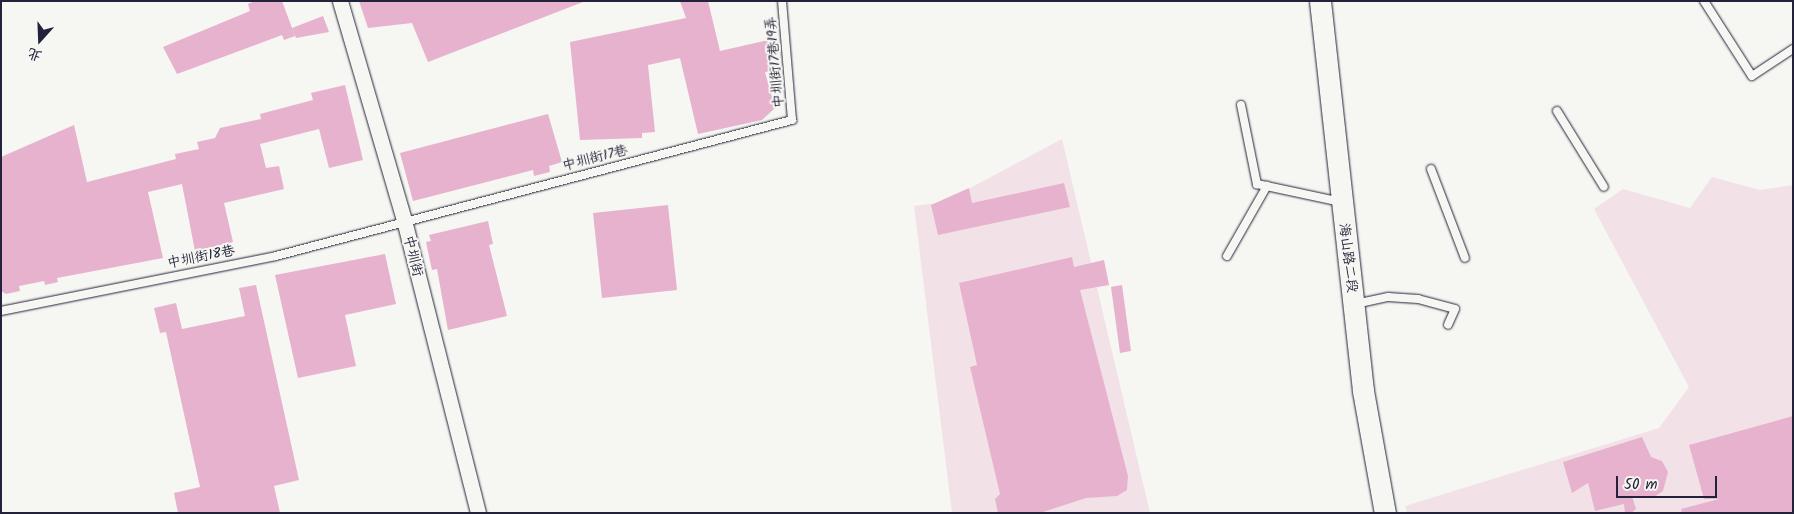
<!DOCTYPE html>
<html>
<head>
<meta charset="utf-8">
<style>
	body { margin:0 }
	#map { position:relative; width:1794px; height:514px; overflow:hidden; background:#f6f6f2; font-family:Kalam,"LXGW WenKai TC",sans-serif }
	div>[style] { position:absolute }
	.built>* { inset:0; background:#f2e2e7 }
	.building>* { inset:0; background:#e7b2ce }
	.roads { filter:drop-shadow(0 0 1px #22223b) drop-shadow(0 0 1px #22223b) }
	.service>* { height:8px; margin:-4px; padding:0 4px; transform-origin:4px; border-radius:4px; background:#f6f6f2 }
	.minor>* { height:15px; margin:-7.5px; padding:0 7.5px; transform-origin:7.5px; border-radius:7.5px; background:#f6f6f2 }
	.secondary>* { height:21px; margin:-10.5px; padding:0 10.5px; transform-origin:10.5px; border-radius:10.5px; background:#f6f6f2 }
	span { translate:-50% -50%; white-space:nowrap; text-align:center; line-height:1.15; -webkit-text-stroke:4px #f6f6f2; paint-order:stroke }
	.street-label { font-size:14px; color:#22223b }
	.frame { position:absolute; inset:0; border:2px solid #22223b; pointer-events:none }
	.north { position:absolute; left:15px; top:15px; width:50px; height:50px; -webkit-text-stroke:4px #f6f6f2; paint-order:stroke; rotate:200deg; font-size:14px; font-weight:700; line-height:20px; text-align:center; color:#22223b }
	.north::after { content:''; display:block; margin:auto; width:18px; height:22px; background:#22223b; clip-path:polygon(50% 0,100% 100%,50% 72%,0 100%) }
	.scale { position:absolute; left:1616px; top:476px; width:101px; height:22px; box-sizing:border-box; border:2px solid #22223b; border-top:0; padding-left:6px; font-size:15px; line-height:18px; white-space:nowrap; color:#22223b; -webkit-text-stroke:4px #f6f6f2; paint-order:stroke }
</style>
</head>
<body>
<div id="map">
	<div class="built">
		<i style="clip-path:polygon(1062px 139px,1150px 513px,952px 513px,914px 206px,944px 202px)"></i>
		<i style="clip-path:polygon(1712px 177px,1760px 190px,1793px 185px,1793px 513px,1407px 513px,1405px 506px,1659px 428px,1689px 387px,1594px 209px,1623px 189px,1690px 208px)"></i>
	</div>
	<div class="building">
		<i style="clip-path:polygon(255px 1px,282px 1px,295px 36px,284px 40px,282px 35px,177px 74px,163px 47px,250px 11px,248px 4px)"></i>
		<i style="clip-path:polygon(359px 1px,583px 1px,583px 2px,428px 62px,412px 23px,368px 28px)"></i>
		<i style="clip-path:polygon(680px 1px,708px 1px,720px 51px,768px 40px,773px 71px,765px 72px,775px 108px,762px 120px,698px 134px,680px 58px,648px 65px,655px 132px,642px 133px,642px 138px,580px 140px,570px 42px,686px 18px)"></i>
		<i style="clip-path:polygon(323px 16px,329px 32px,296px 38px,292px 28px)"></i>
		<i style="clip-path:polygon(345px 85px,363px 160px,329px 168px,319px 129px,260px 144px,266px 168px,279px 166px,284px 189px,224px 203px,233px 242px,195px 251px,182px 184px,148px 192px,163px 258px,57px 278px,58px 282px,45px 285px,44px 281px,19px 286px,20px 291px,6px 294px,1px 291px,1px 157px,74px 125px,87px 182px,176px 159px,175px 154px,199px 149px,197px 142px,215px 138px,220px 128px,261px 119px,260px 114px,313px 100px,311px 93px)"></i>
		<i style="clip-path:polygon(548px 114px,562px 162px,549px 166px,550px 172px,534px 176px,533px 170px,413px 201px,400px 153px)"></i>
		<i style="clip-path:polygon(1064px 183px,1070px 207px,938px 235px,931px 205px,969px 188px,972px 203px)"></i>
		<i style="clip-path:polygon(668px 205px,677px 290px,602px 298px,593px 213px)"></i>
		<i style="clip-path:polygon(488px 221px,493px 244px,489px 245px,507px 316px,448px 330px,437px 269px,432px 270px,426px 242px,431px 241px,429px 235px)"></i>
		<i style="clip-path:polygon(385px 254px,396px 304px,345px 315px,356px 366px,298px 378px,275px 275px)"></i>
		<i style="clip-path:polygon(1072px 257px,1074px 267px,1104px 260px,1109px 285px,1080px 290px,1128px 476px,1127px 490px,1117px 496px,1086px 498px,1040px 513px,998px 513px,995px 499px,1000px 494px,970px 367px,977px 365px,959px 283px)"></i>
		<i style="clip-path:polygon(256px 285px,299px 480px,274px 486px,280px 513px,178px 513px,174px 493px,200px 487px,166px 332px,160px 333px,154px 308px,176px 303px,182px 329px,245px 316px,239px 288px)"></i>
		<i style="clip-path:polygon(1122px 285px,1131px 351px,1120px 353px,1111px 287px)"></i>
		<i style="clip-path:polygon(1793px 416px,1793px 513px,1682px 513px,1681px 509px,1719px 499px,1704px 499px,1689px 445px)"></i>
		<i style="clip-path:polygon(1642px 437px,1651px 457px,1662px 461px,1668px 472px,1663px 491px,1654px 497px,1632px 496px,1636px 509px,1631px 513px,1625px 513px,1624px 504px,1595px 511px,1588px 483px,1572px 493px,1563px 462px)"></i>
	</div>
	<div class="roads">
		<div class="service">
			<i style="left:1704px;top:1px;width:89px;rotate:57.4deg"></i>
			<i style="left:1752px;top:76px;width:49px;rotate:-33.4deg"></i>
			<i style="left:1241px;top:105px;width:81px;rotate:78.6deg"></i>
			<i style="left:1257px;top:184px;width:86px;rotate:12.1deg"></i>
			<i style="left:1557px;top:111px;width:89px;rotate:58.3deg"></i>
			<i style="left:1431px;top:169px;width:95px;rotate:69.1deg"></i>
			<i style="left:1227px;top:256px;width:81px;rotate:-60.3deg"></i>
			<i style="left:1355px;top:304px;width:34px;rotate:-12deg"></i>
			<i style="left:1388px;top:297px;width:30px;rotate:4deg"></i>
			<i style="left:1418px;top:299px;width:38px;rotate:15deg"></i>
			<i style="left:1455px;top:309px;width:17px;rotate:114deg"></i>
			<i style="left:1px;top:311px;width:280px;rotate:-11.3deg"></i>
			<i style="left:276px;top:256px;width:534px;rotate:-14.77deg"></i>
			<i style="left:792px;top:120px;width:119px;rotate:-94.8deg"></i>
		</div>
		<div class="minor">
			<i style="left:340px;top:1px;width:228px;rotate:73.7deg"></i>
			<i style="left:404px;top:220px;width:302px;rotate:75.8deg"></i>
		</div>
		<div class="secondary">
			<i style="left:1320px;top:1px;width:392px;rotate:83.7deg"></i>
			<i style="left:1363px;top:391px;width:124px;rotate:79.8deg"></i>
		</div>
	</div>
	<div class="street-label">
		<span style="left:775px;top:62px;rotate:-95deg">中圳街17巷19弄</span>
		<span style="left:595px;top:158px;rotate:-14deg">中圳街17巷</span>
		<span style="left:413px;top:256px;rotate:76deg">中圳街</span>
		<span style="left:201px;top:257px;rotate:-11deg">中圳街18巷</span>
		<span style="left:1348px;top:258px;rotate:83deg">海山路二段</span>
	</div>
	<div class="frame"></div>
	<div class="north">北</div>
	<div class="scale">50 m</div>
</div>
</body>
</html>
